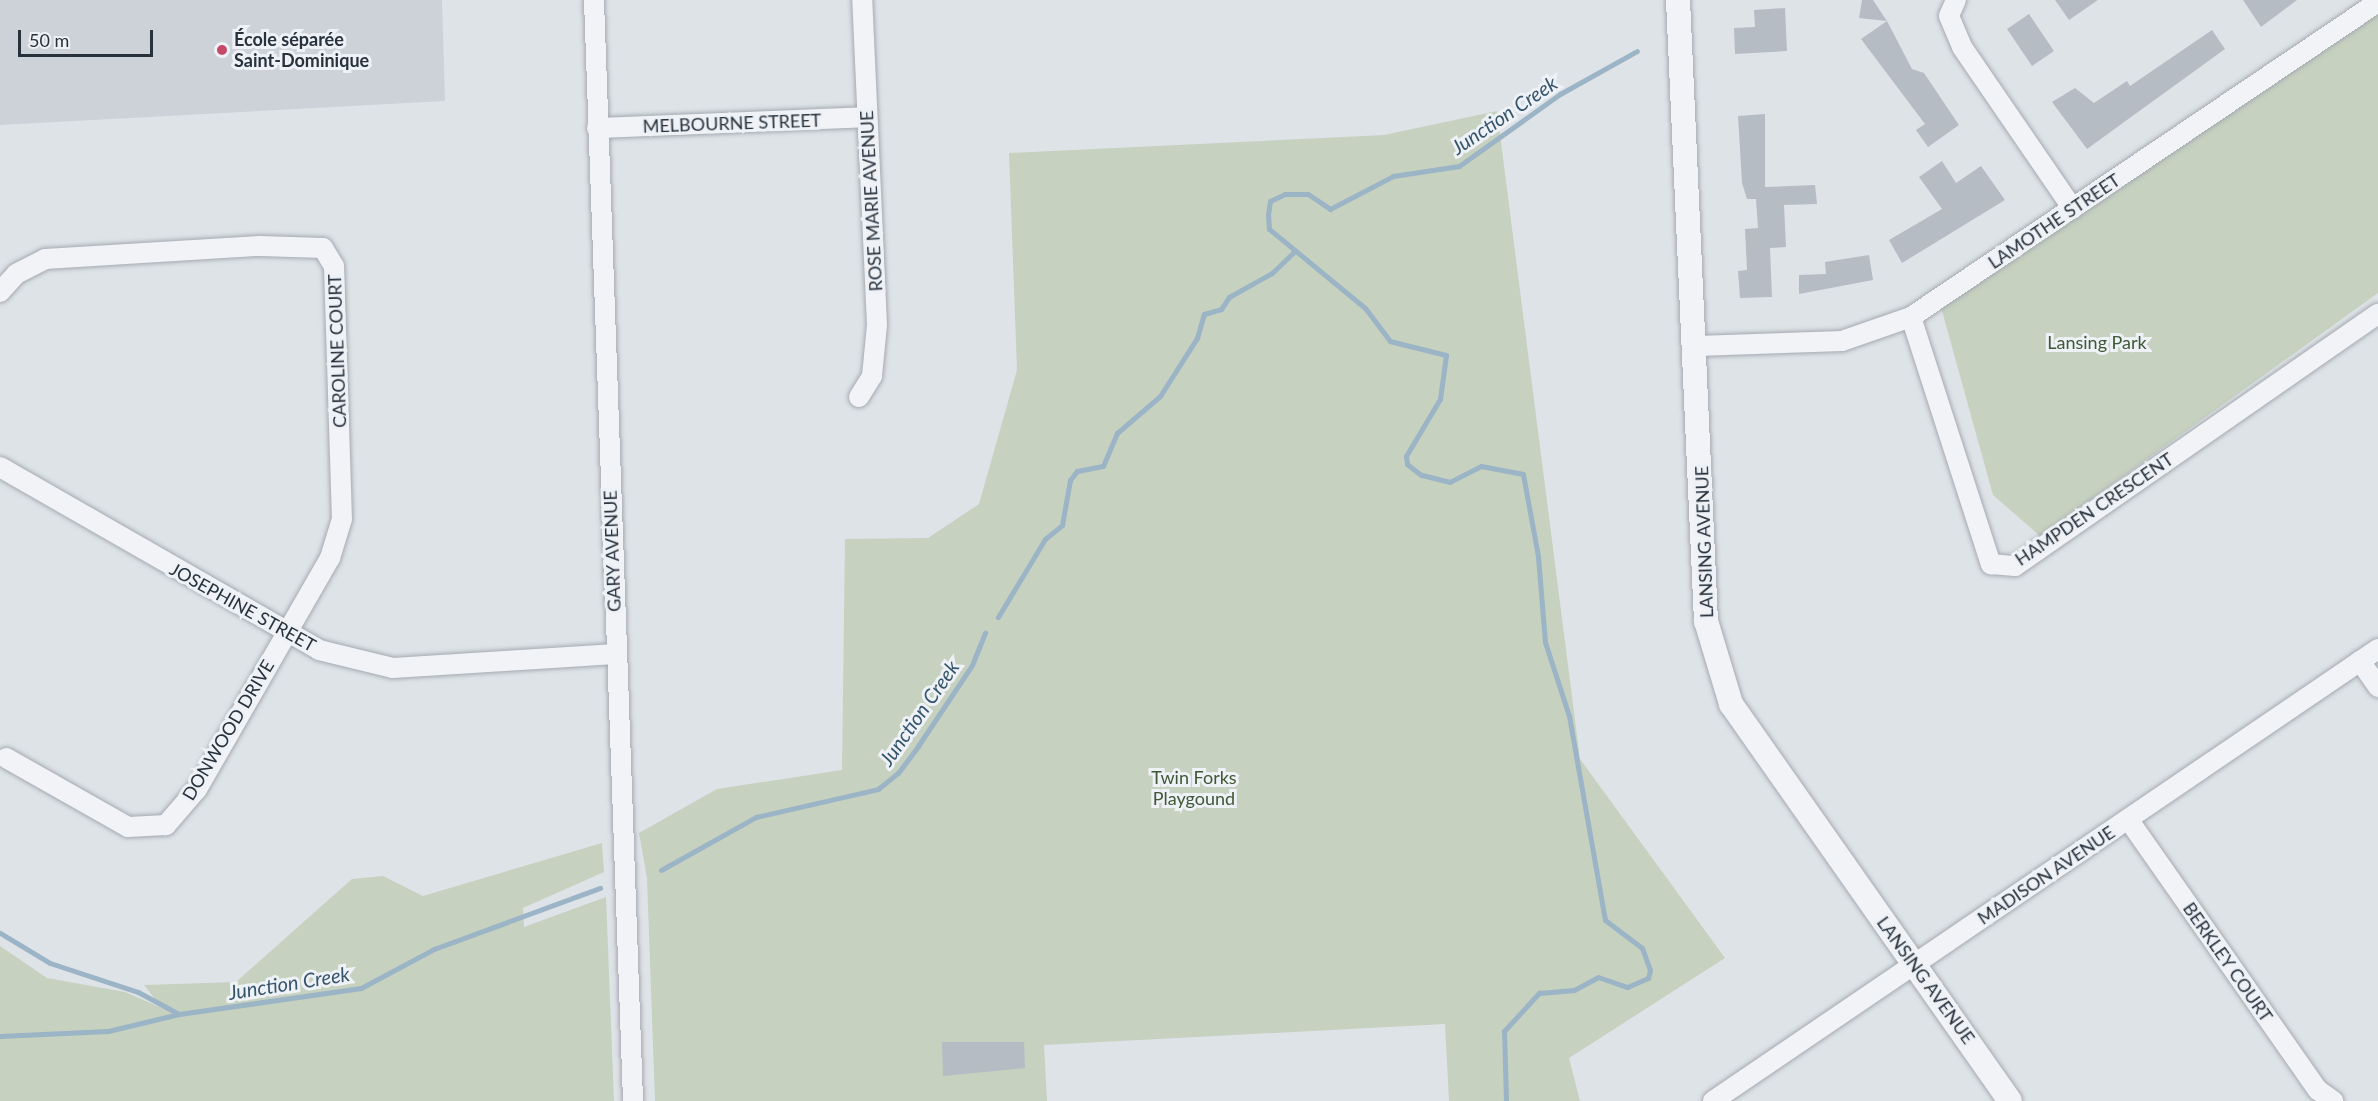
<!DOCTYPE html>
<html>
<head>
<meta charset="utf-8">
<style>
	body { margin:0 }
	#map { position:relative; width:2378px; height:1101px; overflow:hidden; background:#dee3e7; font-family:Lato,sans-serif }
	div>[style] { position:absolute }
	.built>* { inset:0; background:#cdd2d9 }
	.green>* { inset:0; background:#c6d1c0 }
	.stream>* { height:5px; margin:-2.5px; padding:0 2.5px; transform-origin:2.5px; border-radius:2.5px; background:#9bb4c6 }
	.building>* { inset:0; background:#b6bcc4 }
	.roads { filter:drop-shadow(0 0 2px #a4aab1) drop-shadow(0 0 2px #a4aab1) }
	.minor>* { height:20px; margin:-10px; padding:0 10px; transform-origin:10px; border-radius:10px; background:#f1f3f6 }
	.tertiary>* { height:24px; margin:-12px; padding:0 12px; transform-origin:12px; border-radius:12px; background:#f1f3f6 }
	.dots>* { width:16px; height:16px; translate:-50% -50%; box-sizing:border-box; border:3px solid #eef1f5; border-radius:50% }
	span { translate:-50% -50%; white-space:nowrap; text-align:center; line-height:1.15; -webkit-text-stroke:6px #eef1f5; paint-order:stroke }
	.poi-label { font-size:18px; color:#28323d; font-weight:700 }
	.left { translate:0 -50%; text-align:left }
	.street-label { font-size:18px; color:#28323d }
	.park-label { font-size:18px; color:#405836 }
	.water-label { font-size:20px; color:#35556f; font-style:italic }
	.scale { position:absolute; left:18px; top:30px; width:135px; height:27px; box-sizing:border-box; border:3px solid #28323d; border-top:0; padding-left:8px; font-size:18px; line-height:21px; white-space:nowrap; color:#28323d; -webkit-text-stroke:4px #eef1f5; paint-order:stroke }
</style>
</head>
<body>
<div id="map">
	<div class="built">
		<i style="clip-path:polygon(0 0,442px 0,445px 101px,0 125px)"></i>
	</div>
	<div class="green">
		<i style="clip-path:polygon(2378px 0,2378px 293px,2040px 536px,1993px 495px,1939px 300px)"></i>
		<i style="clip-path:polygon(1497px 111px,1580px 759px,1725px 958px,1569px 1058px,1580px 1101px,1449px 1101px,1445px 1024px,1044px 1045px,1047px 1101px,655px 1101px,647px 878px,639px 833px,717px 789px,842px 770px,845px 539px,928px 538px,979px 504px,1017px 370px,1009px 153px,1384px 135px)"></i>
		<i style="clip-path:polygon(602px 843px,604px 872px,523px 908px,524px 927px,606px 897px,614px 1101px,0 1101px,0 946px,47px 978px,125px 992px,162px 1008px,144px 985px,236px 982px,352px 879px,383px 876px,423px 896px)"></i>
	</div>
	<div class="stream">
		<i style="left:998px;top:617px;width:91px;rotate:-58.9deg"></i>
		<i style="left:1045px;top:539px;width:22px;rotate:-39deg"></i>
		<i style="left:1062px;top:525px;width:46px;rotate:-79.9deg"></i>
		<i style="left:1070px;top:480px;width:11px;rotate:-52deg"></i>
		<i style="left:1077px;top:471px;width:26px;rotate:-11deg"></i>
		<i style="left:1103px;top:466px;width:36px;rotate:-67deg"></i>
		<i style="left:1117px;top:433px;width:57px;rotate:-40.7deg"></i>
		<i style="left:1160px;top:396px;width:69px;rotate:-57.5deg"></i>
		<i style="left:1197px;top:338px;width:25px;rotate:-74deg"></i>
		<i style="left:1204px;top:314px;width:18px;rotate:-16deg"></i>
		<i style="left:1221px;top:309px;width:14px;rotate:-56deg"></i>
		<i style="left:1229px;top:297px;width:49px;rotate:-29.2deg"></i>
		<i style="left:1272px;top:273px;width:32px;rotate:-44deg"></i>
		<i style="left:661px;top:870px;width:109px;rotate:-29.2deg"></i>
		<i style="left:756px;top:817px;width:125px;rotate:-12.9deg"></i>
		<i style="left:878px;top:789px;width:26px;rotate:-39deg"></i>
		<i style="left:898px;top:773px;width:34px;rotate:-53deg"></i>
		<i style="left:918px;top:746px;width:97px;rotate:-56.3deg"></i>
		<i style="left:972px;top:665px;width:35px;rotate:-68deg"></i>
		<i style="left:0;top:933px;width:58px;rotate:31deg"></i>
		<i style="left:50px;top:963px;width:93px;rotate:18.2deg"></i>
		<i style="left:138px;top:992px;width:47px;rotate:28.2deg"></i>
		<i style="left:0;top:1036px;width:108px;rotate:-2.7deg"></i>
		<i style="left:108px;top:1031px;width:73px;rotate:-13.5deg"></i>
		<i style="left:179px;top:1014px;width:184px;rotate:-8.1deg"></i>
		<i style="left:361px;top:988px;width:83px;rotate:-28.1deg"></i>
		<i style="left:434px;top:949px;width:177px;rotate:-20.2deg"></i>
		<i style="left:1506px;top:1101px;width:70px;rotate:-91.6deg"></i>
		<i style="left:1504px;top:1031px;width:52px;rotate:-47.4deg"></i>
		<i style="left:1539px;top:993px;width:35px;rotate:-5deg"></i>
		<i style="left:1574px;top:990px;width:27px;rotate:-28deg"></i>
		<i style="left:1598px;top:977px;width:31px;rotate:19deg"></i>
		<i style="left:1627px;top:987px;width:23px;rotate:-23deg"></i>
		<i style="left:1648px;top:978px;width:8px;rotate:-76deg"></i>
		<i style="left:1650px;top:970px;width:23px;rotate:-110deg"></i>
		<i style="left:1642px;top:948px;width:46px;rotate:-142.9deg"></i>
		<i style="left:1605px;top:920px;width:207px;rotate:-100deg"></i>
		<i style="left:1569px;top:716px;width:78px;rotate:-108deg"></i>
		<i style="left:1545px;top:642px;width:86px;rotate:-94.7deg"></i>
		<i style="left:1538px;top:556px;width:83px;rotate:-100.4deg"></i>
		<i style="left:1523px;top:474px;width:43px;rotate:-169.2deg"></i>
		<i style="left:1481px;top:466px;width:35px;rotate:153deg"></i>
		<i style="left:1450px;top:482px;width:30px;rotate:-166deg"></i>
		<i style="left:1421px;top:475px;width:18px;rotate:-142deg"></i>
		<i style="left:1407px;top:464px;width:8px;rotate:-97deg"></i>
		<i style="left:1406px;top:456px;width:66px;rotate:-59.2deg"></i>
		<i style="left:1440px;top:399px;width:44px;rotate:-82.2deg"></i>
		<i style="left:1446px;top:355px;width:58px;rotate:-166deg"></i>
		<i style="left:1390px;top:341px;width:41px;rotate:-127.1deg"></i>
		<i style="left:1365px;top:308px;width:124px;rotate:-140.5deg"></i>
		<i style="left:1269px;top:229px;width:14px;rotate:-94deg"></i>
		<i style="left:1268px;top:215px;width:14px;rotate:-82deg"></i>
		<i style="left:1270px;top:201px;width:17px;rotate:-25deg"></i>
		<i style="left:1285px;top:194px;width:23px"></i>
		<i style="left:1308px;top:194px;width:27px;rotate:34deg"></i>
		<i style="left:1330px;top:209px;width:71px;rotate:-27.6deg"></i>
		<i style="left:1393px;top:176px;width:67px;rotate:-8.6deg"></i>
		<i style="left:1459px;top:166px;width:124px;rotate:-35.5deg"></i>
		<i style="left:1560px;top:94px;width:88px;rotate:-29.2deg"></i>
	</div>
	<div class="building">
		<i style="clip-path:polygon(1862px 0,1873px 0,1887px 21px,1859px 18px)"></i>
		<i style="clip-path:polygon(2055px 0,2098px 0,2069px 20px)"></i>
		<i style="clip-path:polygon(2243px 0,2297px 0,2261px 27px)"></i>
		<i style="clip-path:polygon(1785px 8px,1787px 51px,1735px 54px,1734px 28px,1755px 27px,1754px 10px)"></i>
		<i style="clip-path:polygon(2029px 14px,2054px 51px,2032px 66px,2007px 29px)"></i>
		<i style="clip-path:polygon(1887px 21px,1912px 69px,1924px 73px,1959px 125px,1928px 147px,1916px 130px,1925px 124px,1861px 39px)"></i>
		<i style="clip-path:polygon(2212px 30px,2225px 49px,2087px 149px,2052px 102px,2075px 88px,2094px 103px,2127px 81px,2130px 86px)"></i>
		<i style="clip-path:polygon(1765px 114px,1765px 187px,1815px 185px,1817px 204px,1784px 205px,1786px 247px,1770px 248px,1772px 297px,1740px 298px,1738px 271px,1747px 270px,1745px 229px,1758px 228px,1756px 199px,1747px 199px,1742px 183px,1738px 116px)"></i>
		<i style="clip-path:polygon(1942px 161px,1956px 183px,1981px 166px,2005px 200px,1902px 263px,1889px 240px,1942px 209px,1919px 177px)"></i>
		<i style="clip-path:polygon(1869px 255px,1873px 280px,1799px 294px,1799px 275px,1826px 274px,1825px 262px)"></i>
		<i style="clip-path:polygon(942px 1042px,1024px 1042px,1025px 1068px,943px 1076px)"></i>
	</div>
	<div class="roads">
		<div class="minor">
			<i style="left:594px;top:0;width:1102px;rotate:87.97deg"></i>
			<i style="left:1956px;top:0;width:17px;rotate:114deg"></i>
			<i style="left:1949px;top:16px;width:34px;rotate:67deg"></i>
			<i style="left:1962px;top:47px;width:196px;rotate:55.6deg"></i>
			<i style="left:597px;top:128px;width:270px;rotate:-2.3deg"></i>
			<i style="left:0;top:292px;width:24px;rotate:-48deg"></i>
			<i style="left:16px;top:274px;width:33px;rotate:-27deg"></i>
			<i style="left:45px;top:259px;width:215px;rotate:-3.5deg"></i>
			<i style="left:260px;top:246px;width:63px;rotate:1.8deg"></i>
			<i style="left:323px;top:248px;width:21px;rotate:59deg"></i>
			<i style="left:334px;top:266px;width:253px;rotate:88.2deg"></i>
			<i style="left:342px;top:519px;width:41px;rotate:107.1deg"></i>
			<i style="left:330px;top:558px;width:267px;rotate:119.9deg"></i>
			<i style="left:197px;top:789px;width:48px;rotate:130.7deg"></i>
			<i style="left:166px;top:825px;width:38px;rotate:177deg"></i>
			<i style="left:128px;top:827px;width:140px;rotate:-150.5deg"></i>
			<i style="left:1911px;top:317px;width:260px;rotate:72.1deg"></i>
			<i style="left:1991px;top:564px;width:24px;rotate:5deg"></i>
			<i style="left:2015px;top:566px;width:442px;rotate:-34.8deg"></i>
			<i style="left:1697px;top:346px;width:145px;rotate:-2deg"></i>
			<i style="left:1842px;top:341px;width:73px;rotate:-19.2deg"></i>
			<i style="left:1911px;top:317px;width:563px;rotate:-34deg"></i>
			<i style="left:859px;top:397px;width:25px;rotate:-58deg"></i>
			<i style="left:872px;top:376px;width:51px;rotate:-84.4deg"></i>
			<i style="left:877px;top:325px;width:325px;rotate:-92.6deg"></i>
			<i style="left:0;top:467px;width:368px;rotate:29.8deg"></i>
			<i style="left:319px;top:650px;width:76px;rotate:13.7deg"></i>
			<i style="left:393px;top:668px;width:223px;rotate:-3.6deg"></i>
			<i style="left:2360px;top:661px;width:32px;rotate:55deg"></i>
			<i style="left:2128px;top:819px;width:331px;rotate:55deg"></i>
			<i style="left:2318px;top:1090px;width:19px;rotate:36deg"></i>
			<i style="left:1713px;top:1101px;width:804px;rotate:-34.2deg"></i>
		</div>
		<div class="tertiary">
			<i style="left:1678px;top:0;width:622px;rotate:87.42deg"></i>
			<i style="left:1706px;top:621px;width:87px;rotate:73.2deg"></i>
			<i style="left:1731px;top:704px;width:485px;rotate:54.9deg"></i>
		</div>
	</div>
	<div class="dots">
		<i style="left:222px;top:50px;background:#c74969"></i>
	</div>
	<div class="poi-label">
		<span class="left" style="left:234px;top:50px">École séparée<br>Saint-Dominique</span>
	</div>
	<div class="street-label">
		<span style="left:732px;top:123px;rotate:-2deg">MELBOURNE STREET</span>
		<span style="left:871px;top:201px;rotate:-93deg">ROSE MARIE AVENUE</span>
		<span style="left:2054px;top:221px;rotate:-34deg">LAMOTHE STREET</span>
		<span style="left:337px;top:351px;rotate:-92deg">CAROLINE COURT</span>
		<span style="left:2094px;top:509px;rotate:-34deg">HAMPDEN CRESCENT</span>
		<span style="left:1704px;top:542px;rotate:-92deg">LANSING AVENUE</span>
		<span style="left:612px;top:551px;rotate:-92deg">GARY AVENUE</span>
		<span style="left:243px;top:607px;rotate:29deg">JOSEPHINE STREET</span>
		<span style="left:228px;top:730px;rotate:-59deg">DONWOOD DRIVE</span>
		<span style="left:2046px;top:875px;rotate:-34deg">MADISON AVENUE</span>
		<span style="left:2228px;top:962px;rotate:55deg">BERKLEY COURT</span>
		<span style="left:1926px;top:980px;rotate:54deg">LANSING AVENUE</span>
	</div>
	<div class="park-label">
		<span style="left:2097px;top:342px">Lansing Park</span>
		<span style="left:1194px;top:788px">Twin Forks<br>Playgound</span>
	</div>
	<div class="water-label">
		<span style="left:1504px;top:115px;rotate:-34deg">Junction Creek</span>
		<span style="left:919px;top:713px;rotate:-55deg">Junction Creek</span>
		<span style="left:289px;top:983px;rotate:-9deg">Junction Creek</span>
	</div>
	<div class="scale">50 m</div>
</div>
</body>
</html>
